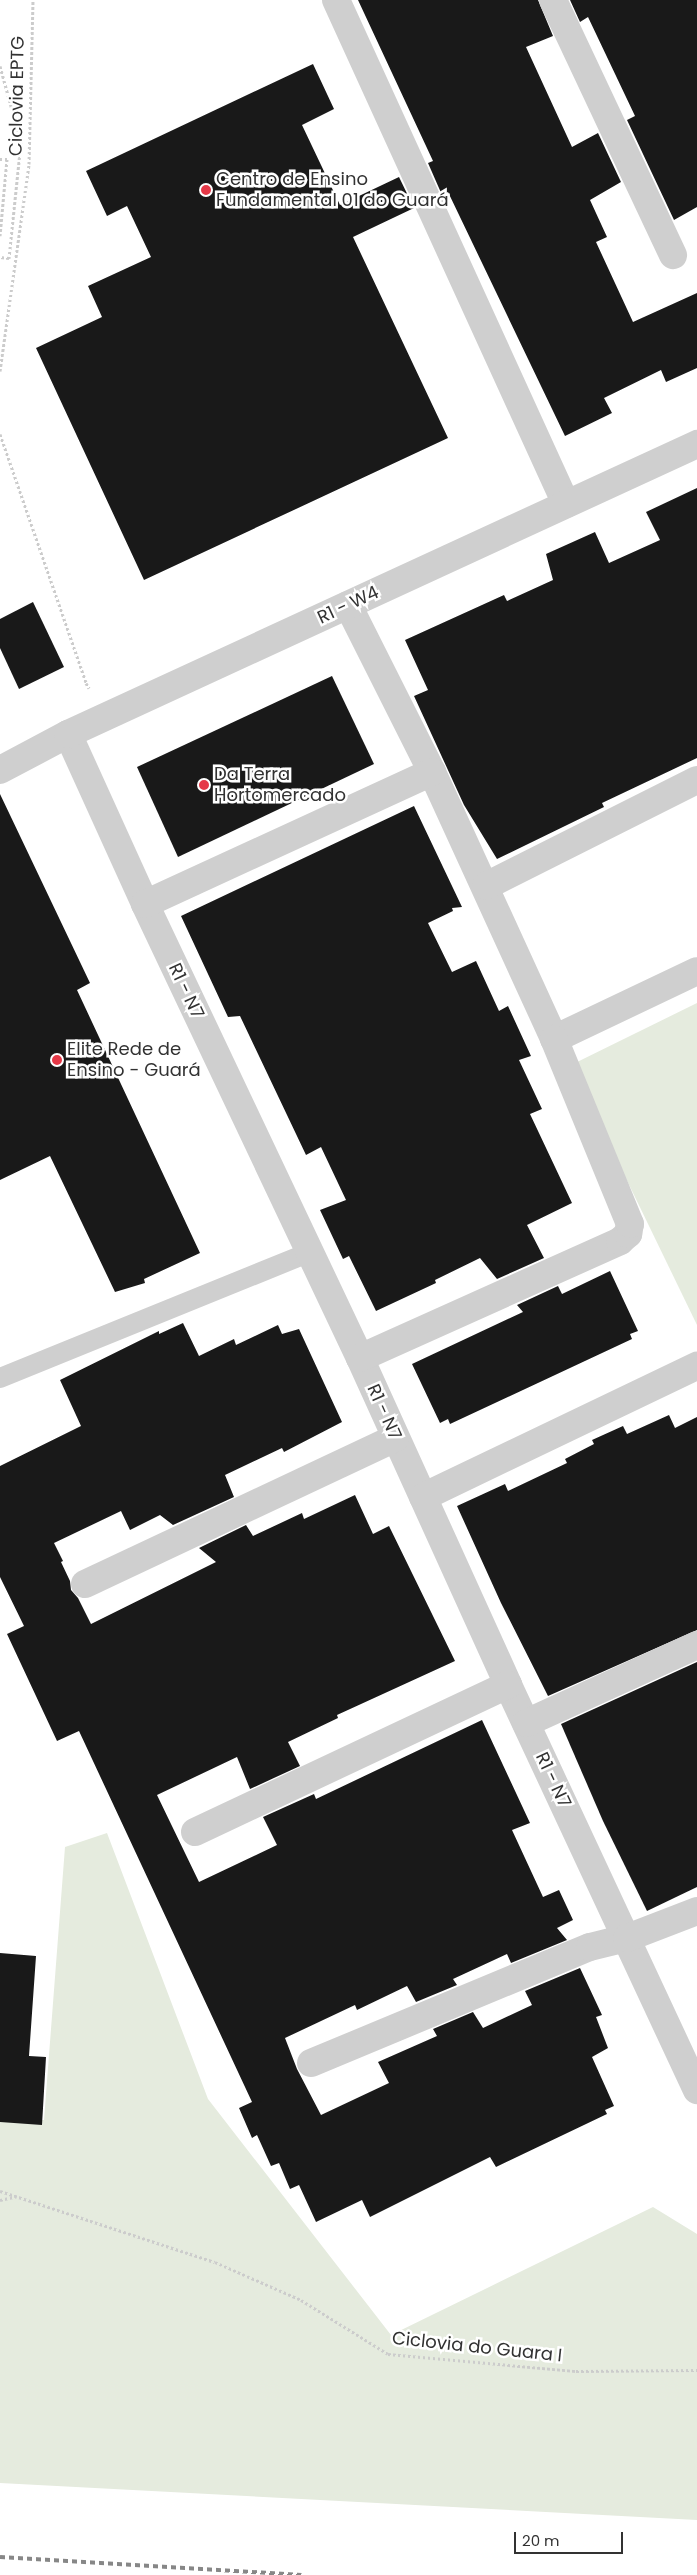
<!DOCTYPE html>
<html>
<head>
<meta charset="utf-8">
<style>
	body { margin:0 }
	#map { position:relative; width:697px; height:2575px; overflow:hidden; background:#fff; font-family:Poppins,sans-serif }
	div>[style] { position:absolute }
	.green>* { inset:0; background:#e5ebde }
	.building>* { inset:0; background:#191919 }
	.path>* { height:3px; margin-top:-1.5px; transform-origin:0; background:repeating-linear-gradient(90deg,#ccc 0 2.5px,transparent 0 5px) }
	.lane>* { height:20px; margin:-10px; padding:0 10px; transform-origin:10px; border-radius:10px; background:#cfcfcf }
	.street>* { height:28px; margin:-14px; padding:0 14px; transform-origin:14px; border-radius:14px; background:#cfcfcf }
	.rail>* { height:4px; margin-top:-2px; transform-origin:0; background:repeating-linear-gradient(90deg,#878787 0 5px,transparent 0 9px) }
	.dots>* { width:14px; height:14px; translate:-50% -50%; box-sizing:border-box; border:2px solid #fff; border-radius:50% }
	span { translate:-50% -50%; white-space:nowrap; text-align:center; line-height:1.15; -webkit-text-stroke:5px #fff; paint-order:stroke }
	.street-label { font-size:18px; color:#323232 }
	.poi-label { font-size:18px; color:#323232 }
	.left { translate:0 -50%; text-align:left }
	.scale { position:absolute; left:514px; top:2532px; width:109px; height:22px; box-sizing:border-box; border:2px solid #323232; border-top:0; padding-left:6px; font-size:15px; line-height:18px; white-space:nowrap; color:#323232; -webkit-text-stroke:4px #fff; paint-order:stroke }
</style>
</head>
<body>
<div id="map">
	<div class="green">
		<i style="clip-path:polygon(697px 1003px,697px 1325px,571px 1065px)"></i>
		<i style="clip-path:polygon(107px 1833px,208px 2099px,391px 2335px,653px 2207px,697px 2234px,697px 2520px,0 2483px,0 2120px,44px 2120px,65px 1847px)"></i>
	</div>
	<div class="building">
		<i style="clip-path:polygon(358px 0,538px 0,553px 36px,526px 47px,572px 147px,598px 133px,621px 182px,590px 200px,607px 237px,596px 242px,633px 322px,697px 293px,697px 368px,666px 382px,661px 370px,604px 398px,612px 413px,565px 436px,448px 192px,442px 195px,428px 163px,433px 161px)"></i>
		<i style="clip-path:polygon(570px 0,697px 0,697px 207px,674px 220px,627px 120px,635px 116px,588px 17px,580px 22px)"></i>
		<i style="clip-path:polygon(313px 64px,334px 109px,302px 125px,340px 205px,399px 177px,414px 208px,353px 237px,448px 438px,144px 580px,36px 348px,102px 317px,88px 286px,151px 257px,127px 206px,107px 216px,86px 171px)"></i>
		<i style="clip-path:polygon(697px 488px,697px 758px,602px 803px,604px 807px,497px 859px,464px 805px,414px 696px,428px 690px,405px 640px,504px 595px,507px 601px,553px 580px,546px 554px,595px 532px,609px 563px,660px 540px,646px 512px)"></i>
		<i style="clip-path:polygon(33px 602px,64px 667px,19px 689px,0 648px,0 619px)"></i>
		<i style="clip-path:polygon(332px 676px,374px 764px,178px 857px,137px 767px)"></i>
		<i style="clip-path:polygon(0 794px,90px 983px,77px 990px,200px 1253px,144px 1279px,145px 1283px,115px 1292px,50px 1156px,0 1180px)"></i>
		<i style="clip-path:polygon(414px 806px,462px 907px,452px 908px,453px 911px,428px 923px,452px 972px,476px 961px,499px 1011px,508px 1006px,531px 1056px,519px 1060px,542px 1109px,530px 1114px,572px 1203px,527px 1225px,544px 1258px,497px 1279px,480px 1258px,435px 1280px,436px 1283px,376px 1311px,349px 1256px,343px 1259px,320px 1210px,346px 1200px,321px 1147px,306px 1155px,240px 1016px,228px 1017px,181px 916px)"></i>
		<i style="clip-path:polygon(610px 1271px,638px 1331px,630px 1334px,632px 1339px,450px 1424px,448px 1419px,440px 1423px,412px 1364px,523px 1312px,517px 1305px,558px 1286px,562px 1294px)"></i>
		<i style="clip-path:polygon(183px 1323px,199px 1356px,234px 1339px,236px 1345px,278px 1325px,282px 1334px,299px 1329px,342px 1422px,284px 1452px,282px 1448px,225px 1475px,234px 1497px,173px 1525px,160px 1515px,130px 1530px,121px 1511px,54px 1543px,63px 1561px,61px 1562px,70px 1581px,71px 1590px,78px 1598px,91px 1624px,216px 1562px,199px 1548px,246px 1525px,253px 1536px,302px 1513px,304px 1519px,355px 1495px,373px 1534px,389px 1526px,455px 1661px,337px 1715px,338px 1718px,288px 1742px,300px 1766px,250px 1789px,237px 1757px,157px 1795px,199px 1882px,277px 1845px,263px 1817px,314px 1794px,316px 1799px,482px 1720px,530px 1823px,512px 1830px,543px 1897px,559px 1890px,573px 1920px,557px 1928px,567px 1940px,511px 1963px,507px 1954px,453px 1979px,457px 1985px,416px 2002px,407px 1986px,357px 2010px,355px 2005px,285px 2038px,297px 2069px,321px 2115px,389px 2083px,378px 2062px,437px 2036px,433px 2029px,473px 2012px,483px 2028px,532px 2005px,525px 1991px,580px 1968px,602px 2015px,596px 2017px,608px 2048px,592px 2057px,614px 2106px,605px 2110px,607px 2114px,496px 2167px,490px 2157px,370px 2217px,362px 2200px,316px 2222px,299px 2185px,290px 2189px,279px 2163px,271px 2166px,257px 2135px,252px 2138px,239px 2108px,252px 2102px,79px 1731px,57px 1741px,7px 1634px,24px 1626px,0 1577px,0 1466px,81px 1426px,60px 1380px,159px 1331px,159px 1334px)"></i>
		<i style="clip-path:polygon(669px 1415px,675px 1428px,697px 1417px,697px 1630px,548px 1696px,501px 1603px,457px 1506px,505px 1484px,508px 1491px,567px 1463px,565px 1459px,594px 1444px,592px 1440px,623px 1426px,627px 1434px)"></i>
		<i style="clip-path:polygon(697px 1662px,697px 1887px,647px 1911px,603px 1821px,561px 1724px)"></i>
		<i style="clip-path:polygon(0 1953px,36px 1956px,29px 2056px,46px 2057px,42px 2125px,0 2122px)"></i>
	</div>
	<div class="path">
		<i style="left:0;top:66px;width:79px;rotate:74.6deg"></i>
		<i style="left:21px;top:142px;width:117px;rotate:95.9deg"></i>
		<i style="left:9px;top:258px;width:9px;rotate:-174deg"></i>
		<i style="left:0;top:159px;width:7px"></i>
		<i style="left:7px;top:159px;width:77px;rotate:95.2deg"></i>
		<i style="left:0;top:371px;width:209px;rotate:-82deg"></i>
		<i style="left:29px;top:164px;width:164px;rotate:-88.6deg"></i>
		<i style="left:0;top:434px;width:263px;rotate:70.9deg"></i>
		<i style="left:86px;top:683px;width:6px;rotate:59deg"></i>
		<i style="left:0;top:2191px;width:226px;rotate:18.3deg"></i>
		<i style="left:215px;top:2262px;width:94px;rotate:23.8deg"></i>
		<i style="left:301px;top:2300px;width:102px;rotate:31.8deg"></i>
		<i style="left:388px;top:2354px;width:189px;rotate:5.2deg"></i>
		<i style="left:576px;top:2371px;width:121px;rotate:-0.5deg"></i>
		<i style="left:0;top:2200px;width:17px;rotate:-13deg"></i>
	</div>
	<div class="lane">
		<i style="left:0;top:1378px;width:335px;rotate:-22.1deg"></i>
	</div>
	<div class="street">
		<i style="left:336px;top:0;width:554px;rotate:65.47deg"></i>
		<i style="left:553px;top:0;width:282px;rotate:64.8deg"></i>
		<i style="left:348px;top:605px;width:187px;rotate:63.3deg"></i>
		<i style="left:432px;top:772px;width:294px;rotate:65.4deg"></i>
		<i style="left:554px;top:1039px;width:158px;rotate:-25.4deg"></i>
		<i style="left:68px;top:734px;width:187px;rotate:65.6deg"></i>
		<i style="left:145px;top:904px;width:502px;rotate:64.66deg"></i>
		<i style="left:360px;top:1358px;width:359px;rotate:65.6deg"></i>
		<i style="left:508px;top:1685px;width:447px;rotate:65deg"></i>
		<i style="left:0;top:770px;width:77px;rotate:-27.9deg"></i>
		<i style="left:68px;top:734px;width:693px;rotate:-24.75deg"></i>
		<i style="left:486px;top:886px;width:236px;rotate:-26.7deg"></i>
		<i style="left:145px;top:904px;width:316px;rotate:-24.7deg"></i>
		<i style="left:360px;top:1358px;width:285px;rotate:-24.2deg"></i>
		<i style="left:620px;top:1241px;width:11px;rotate:-41deg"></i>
		<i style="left:628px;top:1234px;width:10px;rotate:-79deg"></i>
		<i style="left:630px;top:1224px;width:200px;rotate:-112.3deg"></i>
		<i style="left:423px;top:1497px;width:304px;rotate:-25.6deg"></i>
		<i style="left:85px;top:1584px;width:343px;rotate:-25.2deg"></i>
		<i style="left:526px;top:1723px;width:188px;rotate:-24.5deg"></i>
		<i style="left:195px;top:1832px;width:346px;rotate:-25.2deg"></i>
		<i style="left:311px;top:2063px;width:302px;rotate:-22.6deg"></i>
		<i style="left:590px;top:1947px;width:38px;rotate:-14deg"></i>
		<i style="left:627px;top:1938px;width:75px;rotate:-21.1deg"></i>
	</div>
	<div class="rail">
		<i style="left:0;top:2557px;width:302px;rotate:3.4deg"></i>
	</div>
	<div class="dots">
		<i style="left:206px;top:190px;background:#e53847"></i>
		<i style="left:204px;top:785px;background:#e53847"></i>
		<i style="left:57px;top:1060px;background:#e53847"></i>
	</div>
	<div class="street-label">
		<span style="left:17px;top:96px;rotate:-89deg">Ciclovia EPTG</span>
		<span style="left:348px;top:605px;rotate:-25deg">R1 - W4</span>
		<span style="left:186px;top:991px;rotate:65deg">R1 - N7</span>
		<span style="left:384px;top:1412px;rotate:66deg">R1 - N7</span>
		<span style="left:553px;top:1780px;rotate:65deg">R1 - N7</span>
		<span style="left:477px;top:2347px;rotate:6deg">Ciclovia do Guara I</span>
	</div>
	<div class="poi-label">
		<span class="left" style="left:216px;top:190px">Centro de Ensino<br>Fundamental 01 do Guará</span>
		<span class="left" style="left:214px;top:785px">Da Terra<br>Hortomercado</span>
		<span class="left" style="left:67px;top:1060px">Elite Rede de<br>Ensino - Guará</span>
	</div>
	<div class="scale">20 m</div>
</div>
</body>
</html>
